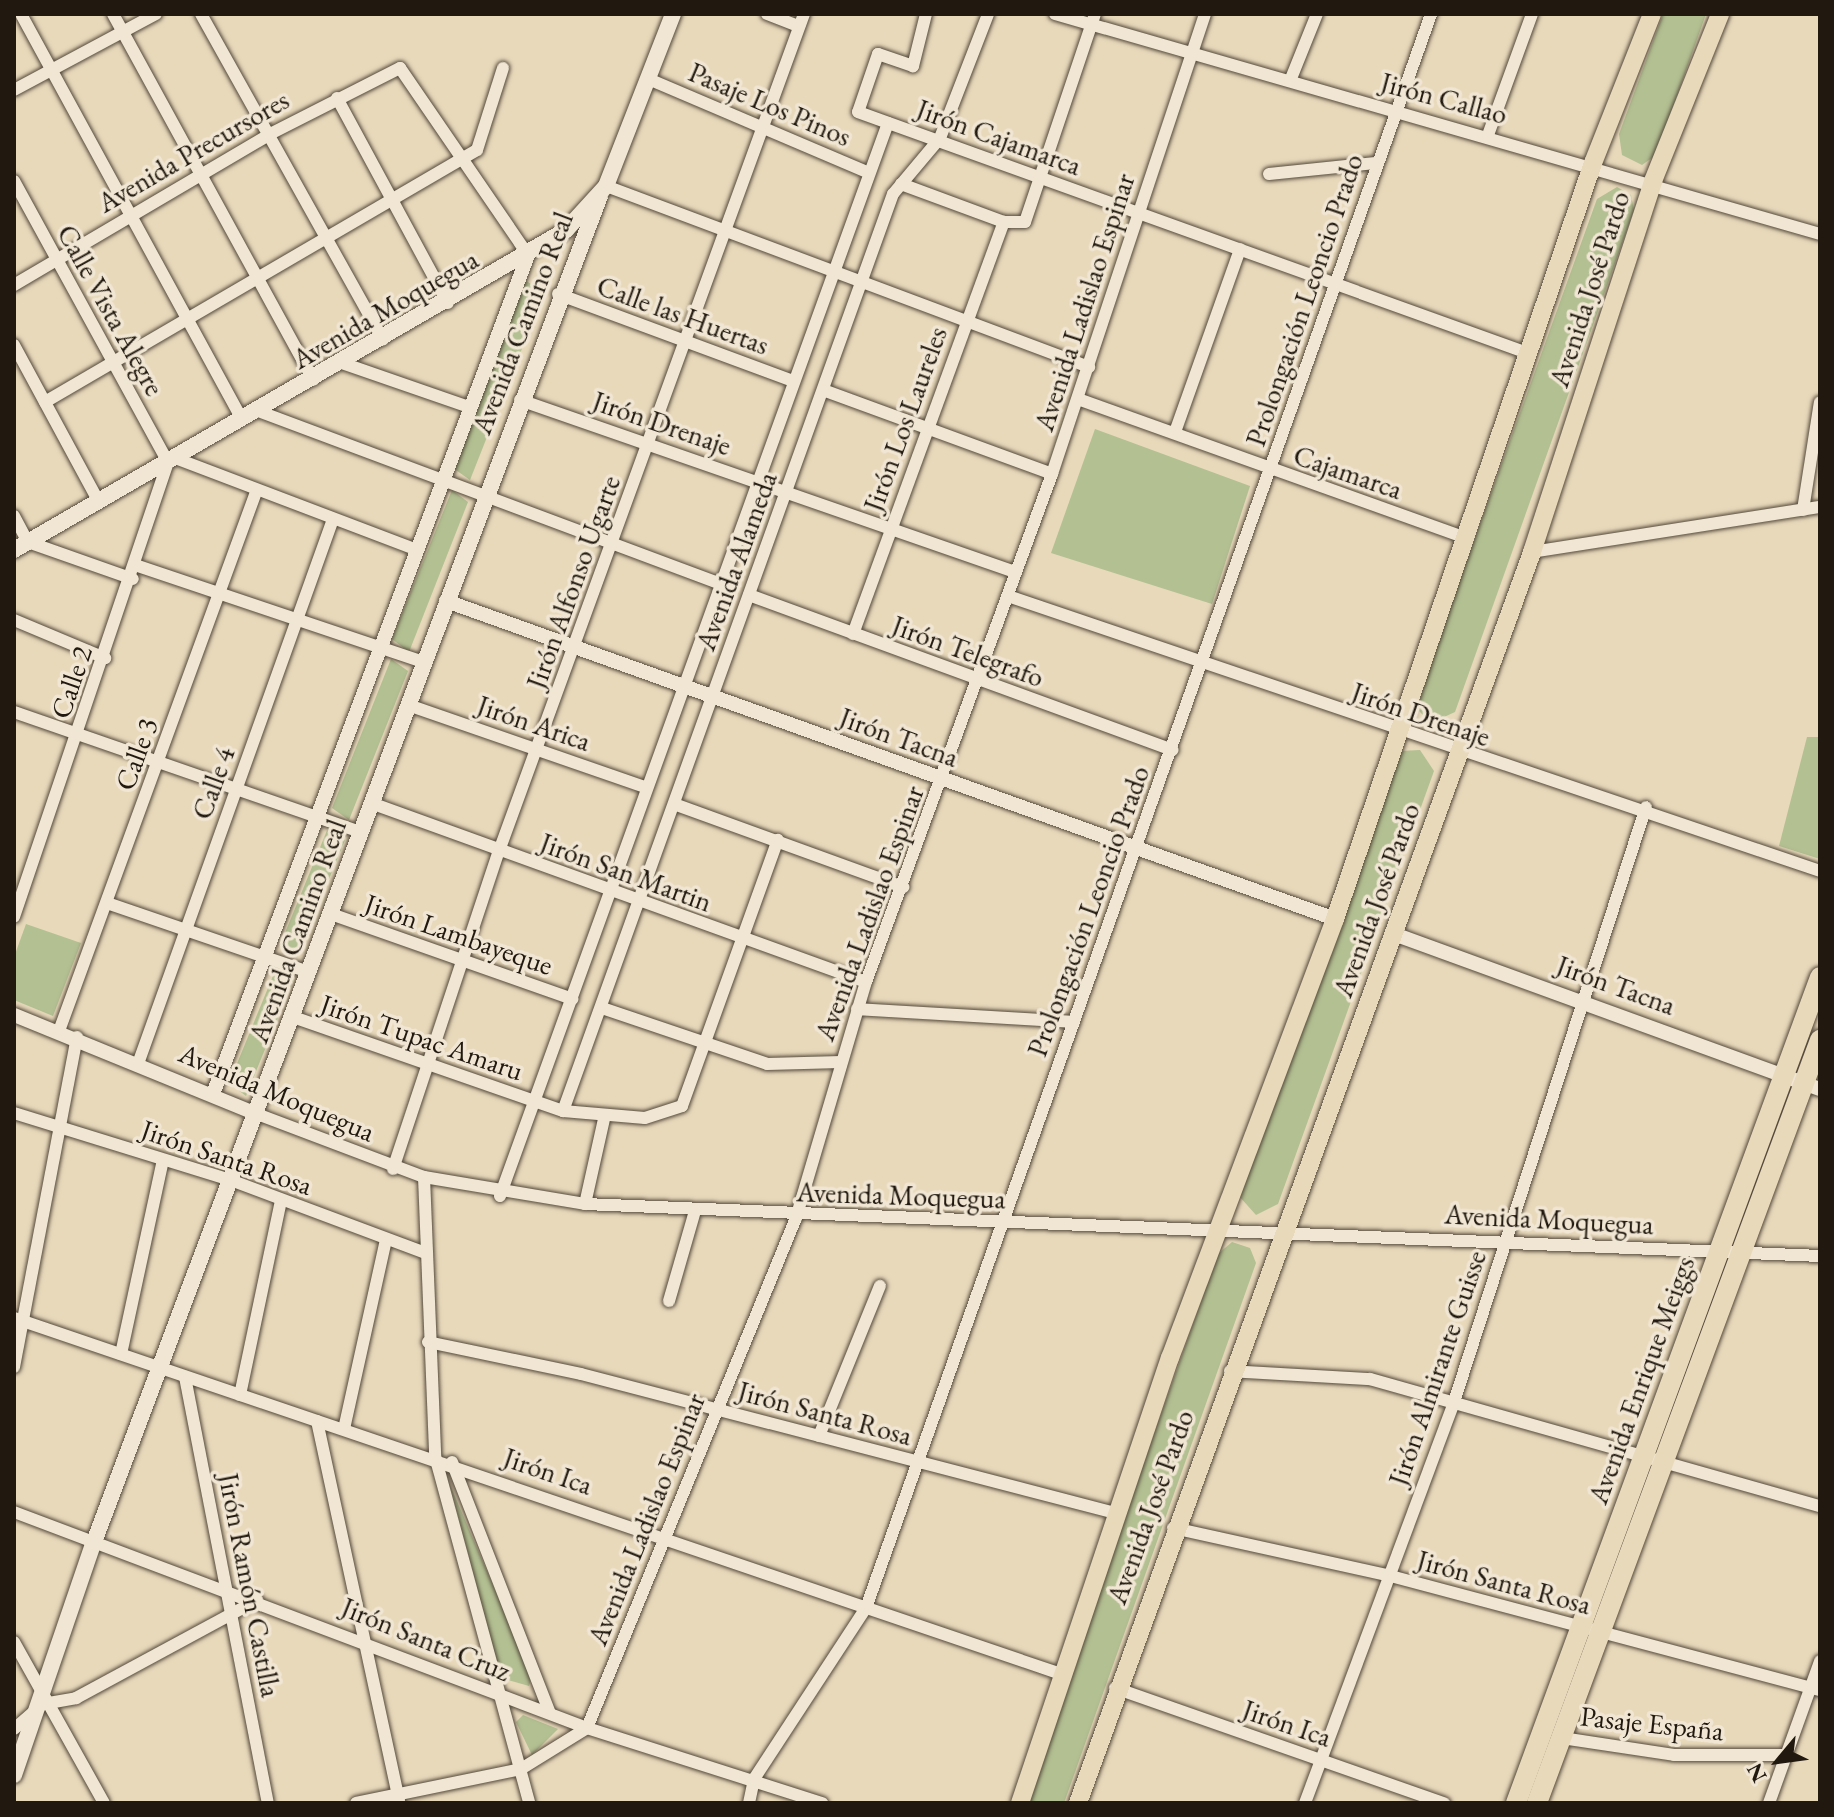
<!DOCTYPE html>
<html>
<head>
<meta charset="utf-8">
<style>
	body { margin:0 }
	#map { position:relative; width:1834px; height:1817px; overflow:hidden; background:#e8d9bb; font-family:"EB Garamond",serif }
	div>[style] { position:absolute }
	.green>* { inset:0; background:#b3c092 }
	.roads { filter:drop-shadow(0 0 2px #53483a) drop-shadow(0 0 2px #53483a) }
	.minor>* { height:12px; margin:-6px; padding:0 6px; transform-origin:6px; border-radius:6px; background:#f0e6d3 }
	.tertiary>* { height:14px; margin:-7px; padding:0 7px; transform-origin:7px; border-radius:7px; background:#f0e6d3 }
	.secondary>* { height:16px; margin:-8px; padding:0 8px; transform-origin:8px; border-radius:8px; background:#f0e6d3 }
	.primary>* { height:18px; margin:-9px; padding:0 9px; transform-origin:9px; border-radius:9px; background:#e8d9bb }
	.trunk>* { height:20px; margin:-10px; padding:0 10px; transform-origin:10px; border-radius:10px; background:#e8d9bb }
	span { translate:-50% -50%; white-space:nowrap; text-align:center; line-height:1.15; -webkit-text-stroke:7px #f0e6d3; paint-order:stroke }
	.street-label { font-size:28px; color:#21180f }
	.frame { position:absolute; inset:0; border:16px solid #21180f; pointer-events:none }
	.north { position:absolute; left:1738px; top:1721px; width:80px; height:80px; -webkit-text-stroke:6px #f0e6d3; paint-order:stroke; rotate:241deg; font-size:22px; font-weight:700; line-height:32px; text-align:center; color:#21180f }
	.north::after { content:''; display:block; margin:auto; width:28px; height:36px; background:#21180f; clip-path:polygon(50% 0,100% 100%,50% 72%,0 100%) }
</style>
</head>
<body>
<div id="map">
	<div class="green">
		<i style="clip-path:polygon(1663px 14px,1706px 14px,1656px 155px,1642px 165px,1622px 155px,1619px 134px)"></i>
		<i style="clip-path:polygon(1617px 187px,1631px 195px,1634px 210px,1455px 712px,1431px 723px,1417px 709px,1438px 641px,1597px 199px)"></i>
		<i style="clip-path:polygon(525px 280px,544px 293px,470px 480px,453px 468px)"></i>
		<i style="clip-path:polygon(1095px 429px,1250px 486px,1212px 604px,1051px 553px)"></i>
		<i style="clip-path:polygon(452px 490px,468px 502px,409px 652px,392px 639px)"></i>
		<i style="clip-path:polygon(391px 659px,408px 671px,349px 820px,332px 808px)"></i>
		<i style="clip-path:polygon(1807px 737px,1820px 737px,1820px 859px,1779px 846px)"></i>
		<i style="clip-path:polygon(1420px 750px,1434px 771px,1278px 1204px,1256px 1215px,1239px 1196px,1401px 751px)"></i>
		<i style="clip-path:polygon(328px 828px,345px 840px,297px 957px,280px 945px)"></i>
		<i style="clip-path:polygon(26px 924px,81px 943px,53px 1016px,14px 1000px,14px 957px)"></i>
		<i style="clip-path:polygon(277px 966px,294px 978px,246px 1096px,229px 1083px)"></i>
		<i style="clip-path:polygon(1232px 1242px,1250px 1248px,1256px 1263px,1064px 1803px,1023px 1803px,1218px 1254px)"></i>
		<i style="clip-path:polygon(450px 1485px,532px 1676px,529px 1686px,501px 1678px)"></i>
		<i style="clip-path:polygon(523px 1715px,558px 1729px,532px 1755px,516px 1722px)"></i>
	</div>
	<div class="roads">
		<div class="minor">
			<i style="left:21px;top:14px;width:462px;rotate:61.4deg"></i>
			<i style="left:113px;top:14px;width:417px;rotate:61.3deg"></i>
			<i style="left:201px;top:14px;width:373px;rotate:60.8deg"></i>
			<i style="left:767px;top:14px;width:33px;rotate:21deg"></i>
			<i style="left:926px;top:14px;width:54px;rotate:104deg"></i>
			<i style="left:913px;top:66px;width:37px;rotate:-161deg"></i>
			<i style="left:878px;top:54px;width:61px;rotate:109deg"></i>
			<i style="left:858px;top:112px;width:714px;rotate:19.8deg"></i>
			<i style="left:1055px;top:14px;width:796px;rotate:16.04deg"></i>
			<i style="left:651px;top:80px;width:237px;rotate:23.1deg"></i>
			<i style="left:1290px;top:81px;width:72px;rotate:-68.1deg"></i>
			<i style="left:14px;top:90px;width:161px;rotate:-28.2deg"></i>
			<i style="left:337px;top:98px;width:233px;rotate:61.6deg"></i>
			<i style="left:1488px;top:135px;width:129px;rotate:-70deg"></i>
			<i style="left:1269px;top:174px;width:107px;rotate:-5.9deg"></i>
			<i style="left:14px;top:181px;width:320px;rotate:61.3deg"></i>
			<i style="left:168px;top:462px;width:480px;rotate:108.7deg"></i>
			<i style="left:901px;top:184px;width:110px;rotate:20.3deg"></i>
			<i style="left:1004px;top:222px;width:21px"></i>
			<i style="left:1025px;top:222px;width:219px;rotate:-71.4deg"></i>
			<i style="left:606px;top:186px;width:516px;rotate:20.54deg"></i>
			<i style="left:14px;top:285px;width:297px;rotate:-30.5deg"></i>
			<i style="left:270px;top:134px;width:146px;rotate:-26.9deg"></i>
			<i style="left:400px;top:68px;width:227px;rotate:55.6deg"></i>
			<i style="left:558px;top:294px;width:248px;rotate:20.3deg"></i>
			<i style="left:14px;top:345px;width:179px;rotate:61.6deg"></i>
			<i style="left:342px;top:363px;width:134px;rotate:19.1deg"></i>
			<i style="left:823px;top:390px;width:244px;rotate:20.1deg"></i>
			<i style="left:1078px;top:399px;width:414px;rotate:19.7deg"></i>
			<i style="left:520px;top:400px;width:524px;rotate:19.16deg"></i>
			<i style="left:45px;top:402px;width:500px;rotate:-30.26deg"></i>
			<i style="left:477px;top:150px;width:86px;rotate:-72.4deg"></i>
			<i style="left:258px;top:411px;width:491px;rotate:20.5deg"></i>
			<i style="left:1175px;top:432px;width:194px;rotate:-70.4deg"></i>
			<i style="left:175px;top:458px;width:257px;rotate:20.8deg"></i>
			<i style="left:1803px;top:510px;width:109px;rotate:-81.1deg"></i>
			<i style="left:14px;top:516px;width:30px;rotate:62deg"></i>
			<i style="left:28px;top:542px;width:111px;rotate:19.4deg"></i>
			<i style="left:1532px;top:552px;width:291px;rotate:-8.9deg"></i>
			<i style="left:138px;top:566px;width:301px;rotate:18.6deg"></i>
			<i style="left:749px;top:595px;width:451px;rotate:20.1deg"></i>
			<i style="left:1008px;top:596px;width:857px;rotate:18.71deg"></i>
			<i style="left:14px;top:620px;width:99px;rotate:22.7deg"></i>
			<i style="left:853px;top:634px;width:439px;rotate:-69.9deg"></i>
			<i style="left:408px;top:705px;width:251px;rotate:19.1deg"></i>
			<i style="left:14px;top:712px;width:367px;rotate:19.1deg"></i>
			<i style="left:371px;top:803px;width:526px;rotate:19.88deg"></i>
			<i style="left:674px;top:804px;width:244px;rotate:19.9deg"></i>
			<i style="left:107px;top:903px;width:213px;rotate:18.9deg"></i>
			<i style="left:331px;top:914px;width:256px;rotate:19.4deg"></i>
			<i style="left:602px;top:1008px;width:174px;rotate:18.7deg"></i>
			<i style="left:767px;top:1064px;width:74px;rotate:-1.5deg"></i>
			<i style="left:857px;top:1009px;width:217px;rotate:3.4deg"></i>
			<i style="left:293px;top:1017px;width:286px;rotate:19.2deg"></i>
			<i style="left:563px;top:1111px;width:975px;rotate:-70.21deg"></i>
			<i style="left:893px;top:194px;width:73px;rotate:-50deg"></i>
			<i style="left:940px;top:138px;width:133px;rotate:-68.8deg"></i>
			<i style="left:59px;top:1031px;width:574px;rotate:-69.92deg"></i>
			<i style="left:139px;top:1061px;width:573px;rotate:-70.3deg"></i>
			<i style="left:563px;top:1111px;width:82px;rotate:4.9deg"></i>
			<i style="left:645px;top:1118px;width:39px;rotate:-18deg"></i>
			<i style="left:682px;top:1106px;width:283px;rotate:-70.2deg"></i>
			<i style="left:14px;top:1113px;width:229px;rotate:17.2deg"></i>
			<i style="left:233px;top:1181px;width:203px;rotate:20.5deg"></i>
			<i style="left:257px;top:1114px;width:178px;rotate:20.7deg"></i>
			<i style="left:424px;top:1177px;width:163px;rotate:9.5deg"></i>
			<i style="left:585px;top:1204px;width:1236px;rotate:2.41deg"></i>
			<i style="left:393px;top:1169px;width:335px;rotate:-71.6deg"></i>
			<i style="left:499px;top:851px;width:891px;rotate:-69.98deg"></i>
			<i style="left:424px;top:1177px;width:279px;rotate:87.7deg"></i>
			<i style="left:435px;top:1456px;width:360px;rotate:74.8deg"></i>
			<i style="left:500px;top:1196px;width:1141px;rotate:-70.12deg"></i>
			<i style="left:585px;top:1204px;width:87px;rotate:-77.4deg"></i>
			<i style="left:669px;top:1301px;width:94px;rotate:-73.9deg"></i>
			<i style="left:14px;top:1318px;width:1109px;rotate:18.78deg"></i>
			<i style="left:428px;top:1342px;width:156px;rotate:11.8deg"></i>
			<i style="left:581px;top:1374px;width:552px;rotate:14.59deg"></i>
			<i style="left:121px;top:1354px;width:198px;rotate:-77.8deg"></i>
			<i style="left:14px;top:1367px;width:336px;rotate:-79.2deg"></i>
			<i style="left:1230px;top:1371px;width:140px;rotate:3.3deg"></i>
			<i style="left:1370px;top:1379px;width:468px;rotate:15.8deg"></i>
			<i style="left:185px;top:1377px;width:434px;rotate:79deg"></i>
			<i style="left:240px;top:1395px;width:199px;rotate:-78.1deg"></i>
			<i style="left:317px;top:1421px;width:388px;rotate:77.8deg"></i>
			<i style="left:344px;top:1429px;width:194px;rotate:-77.5deg"></i>
			<i style="left:819px;top:1436px;width:162px;rotate:-67.9deg"></i>
			<i style="left:452px;top:1462px;width:269px;rotate:68.7deg"></i>
			<i style="left:14px;top:1512px;width:612px;rotate:20.65deg"></i>
			<i style="left:587px;top:1728px;width:247px;rotate:17.7deg"></i>
			<i style="left:1173px;top:1528px;width:219px;rotate:12.4deg"></i>
			<i style="left:1387px;top:1575px;width:448px;rotate:14.9deg"></i>
			<i style="left:14px;top:1642px;width:184px;rotate:60.8deg"></i>
			<i style="left:1115px;top:1688px;width:349px;rotate:19.3deg"></i>
			<i style="left:14px;top:1729px;width:38px;rotate:-41deg"></i>
			<i style="left:43px;top:1704px;width:34px;rotate:-10deg"></i>
			<i style="left:76px;top:1698px;width:206px;rotate:-28.4deg"></i>
			<i style="left:1562px;top:1738px;width:113px;rotate:8.6deg"></i>
			<i style="left:1674px;top:1755px;width:111px"></i>
			<i style="left:356px;top:1803px;width:168px;rotate:-11.6deg"></i>
			<i style="left:521px;top:1769px;width:78px;rotate:-31.8deg"></i>
			<i style="left:587px;top:1728px;width:551px;rotate:-67.72deg"></i>
			<i style="left:796px;top:1218px;width:246px;rotate:-73.5deg"></i>
			<i style="left:866px;top:982px;width:541px;rotate:-69.89deg"></i>
			<i style="left:1052px;top:474px;width:485px;rotate:-71.6deg"></i>
			<i style="left:749px;top:1803px;width:25px;rotate:-78deg"></i>
			<i style="left:754px;top:1779px;width:204px;rotate:-56.8deg"></i>
			<i style="left:866px;top:1608px;width:1691px;rotate:-70.48deg"></i>
			<i style="left:1305px;top:1803px;width:428px;rotate:-69.6deg"></i>
			<i style="left:1454px;top:1402px;width:625px;rotate:-72.12deg"></i>
			<i style="left:1769px;top:1803px;width:151px;rotate:-70.2deg"></i>
		</div>
		<div class="tertiary">
			<i style="left:446px;top:601px;width:944px;rotate:19.68deg"></i>
			<i style="left:1394px;top:934px;width:453px;rotate:20deg"></i>
			<i style="left:14px;top:1015px;width:262px;rotate:22.2deg"></i>
			<i style="left:213px;top:1094px;width:896px;rotate:-69.42deg"></i>
		</div>
		<div class="secondary">
			<i style="left:14px;top:550px;width:638px;rotate:-30.1deg"></i>
			<i style="left:566px;top:230px;width:59px;rotate:-47.7deg"></i>
			<i style="left:606px;top:186px;width:185px;rotate:-68.7deg"></i>
			<i style="left:14px;top:1775px;width:246px;rotate:-71.1deg"></i>
			<i style="left:94px;top:1542px;width:1438px;rotate:-69.4deg"></i>
		</div>
		<div class="primary">
			<i style="left:1020px;top:1803px;width:470px;rotate:-71.4deg"></i>
			<i style="left:1170px;top:1358px;width:469px;rotate:-69.4deg"></i>
			<i style="left:1335px;top:919px;width:799px;rotate:-71.16deg"></i>
			<i style="left:1593px;top:163px;width:160px;rotate:-68.4deg"></i>
			<i style="left:1078px;top:1803px;width:1331px;rotate:-70.05deg"></i>
			<i style="left:1532px;top:552px;width:390px;rotate:-71.9deg"></i>
			<i style="left:1653px;top:181px;width:180px;rotate:-68.1deg"></i>
		</div>
		<div class="trunk">
			<i style="left:1516px;top:1803px;width:880px;rotate:-69.79deg"></i>
			<i style="left:1537px;top:1803px;width:814px;rotate:-69.65deg"></i>
		</div>
	</div>
	<div class="street-label">
		<span style="left:1444px;top:98px;rotate:15deg">Jirón Callao</span>
		<span style="left:770px;top:104px;rotate:23deg">Pasaje Los Pinos</span>
		<span style="left:999px;top:137px;rotate:20deg">Jirón Cajamarca</span>
		<span style="left:193px;top:151px;rotate:-30deg">Avenida Precursores</span>
		<span style="left:1589px;top:289px;rotate:-72deg">Avenida José Pardo</span>
		<span style="left:1304px;top:300px;rotate:-71deg">Prolongación Leoncio Prado</span>
		<span style="left:1084px;top:302px;rotate:-72deg">Avenida Ladislao Espinar</span>
		<span style="left:385px;top:309px;rotate:-30deg">Avenida Moquegua</span>
		<span style="left:111px;top:310px;rotate:61deg">Calle Vista Alegre</span>
		<span style="left:683px;top:315px;rotate:20deg">Calle las Huertas</span>
		<span style="left:522px;top:323px;rotate:-69deg">Avenida Camino Real</span>
		<span style="left:905px;top:419px;rotate:-70deg">Jirón Los Laureles</span>
		<span style="left:662px;top:423px;rotate:19deg">Jirón Drenaje</span>
		<span style="left:1348px;top:472px;rotate:19deg">Cajamarca</span>
		<span style="left:736px;top:561px;rotate:-70deg">Avenida Alameda</span>
		<span style="left:573px;top:582px;rotate:-70deg">Jirón Alfonso Ugarte</span>
		<span style="left:968px;top:651px;rotate:20deg">Jirón Telegrafo</span>
		<span style="left:71px;top:682px;rotate:-71deg">Calle 2</span>
		<span style="left:1421px;top:714px;rotate:19deg">Jirón Drenaje</span>
		<span style="left:534px;top:723px;rotate:19deg">Jirón Arica</span>
		<span style="left:899px;top:737px;rotate:20deg">Jirón Tacna</span>
		<span style="left:136px;top:754px;rotate:-70deg">Calle 3</span>
		<span style="left:213px;top:783px;rotate:-70deg">Calle 4</span>
		<span style="left:626px;top:872px;rotate:20deg">Jirón San Martin</span>
		<span style="left:1376px;top:900px;rotate:-70deg">Avenida José Pardo</span>
		<span style="left:1088px;top:911px;rotate:-70deg">Prolongación Leoncio Prado</span>
		<span style="left:869px;top:913px;rotate:-70deg">Avenida Ladislao Espinar</span>
		<span style="left:297px;top:931px;rotate:-70deg">Avenida Camino Real</span>
		<span style="left:459px;top:934px;rotate:19deg">Jirón Lambayeque</span>
		<span style="left:1616px;top:985px;rotate:20deg">Jirón Tacna</span>
		<span style="left:422px;top:1037px;rotate:19deg">Jirón Tupac Amaru</span>
		<span style="left:277px;top:1092px;rotate:23deg">Avenida Moquegua</span>
		<span style="left:227px;top:1157px;rotate:19deg">Jirón Santa Rosa</span>
		<span style="left:901px;top:1195px;rotate:2deg">Avenida Moquegua</span>
		<span style="left:1549px;top:1219px;rotate:3deg">Avenida Moquegua</span>
		<span style="left:1437px;top:1368px;rotate:-71deg">Jirón Almirante Guisse</span>
		<span style="left:1641px;top:1380px;rotate:-70deg">Avenida Enrique Meiggs</span>
		<span style="left:825px;top:1413px;rotate:15deg">Jirón Santa Rosa</span>
		<span style="left:548px;top:1471px;rotate:19deg">Jirón Ica</span>
		<span style="left:1150px;top:1507px;rotate:-70deg">Avenida José Pardo</span>
		<span style="left:646px;top:1519px;rotate:-68deg">Avenida Ladislao Espinar</span>
		<span style="left:1504px;top:1582px;rotate:15deg">Jirón Santa Rosa</span>
		<span style="left:250px;top:1585px;rotate:79deg">Jirón Ramón Castilla</span>
		<span style="left:426px;top:1639px;rotate:22deg">Jirón Santa Cruz</span>
		<span style="left:1287px;top:1723px;rotate:19deg">Jirón Ica</span>
		<span style="left:1652px;top:1723px;rotate:6deg">Pasaje España</span>
	</div>
	<div class="frame"></div>
	<div class="north">N</div>
</div>
</body>
</html>
